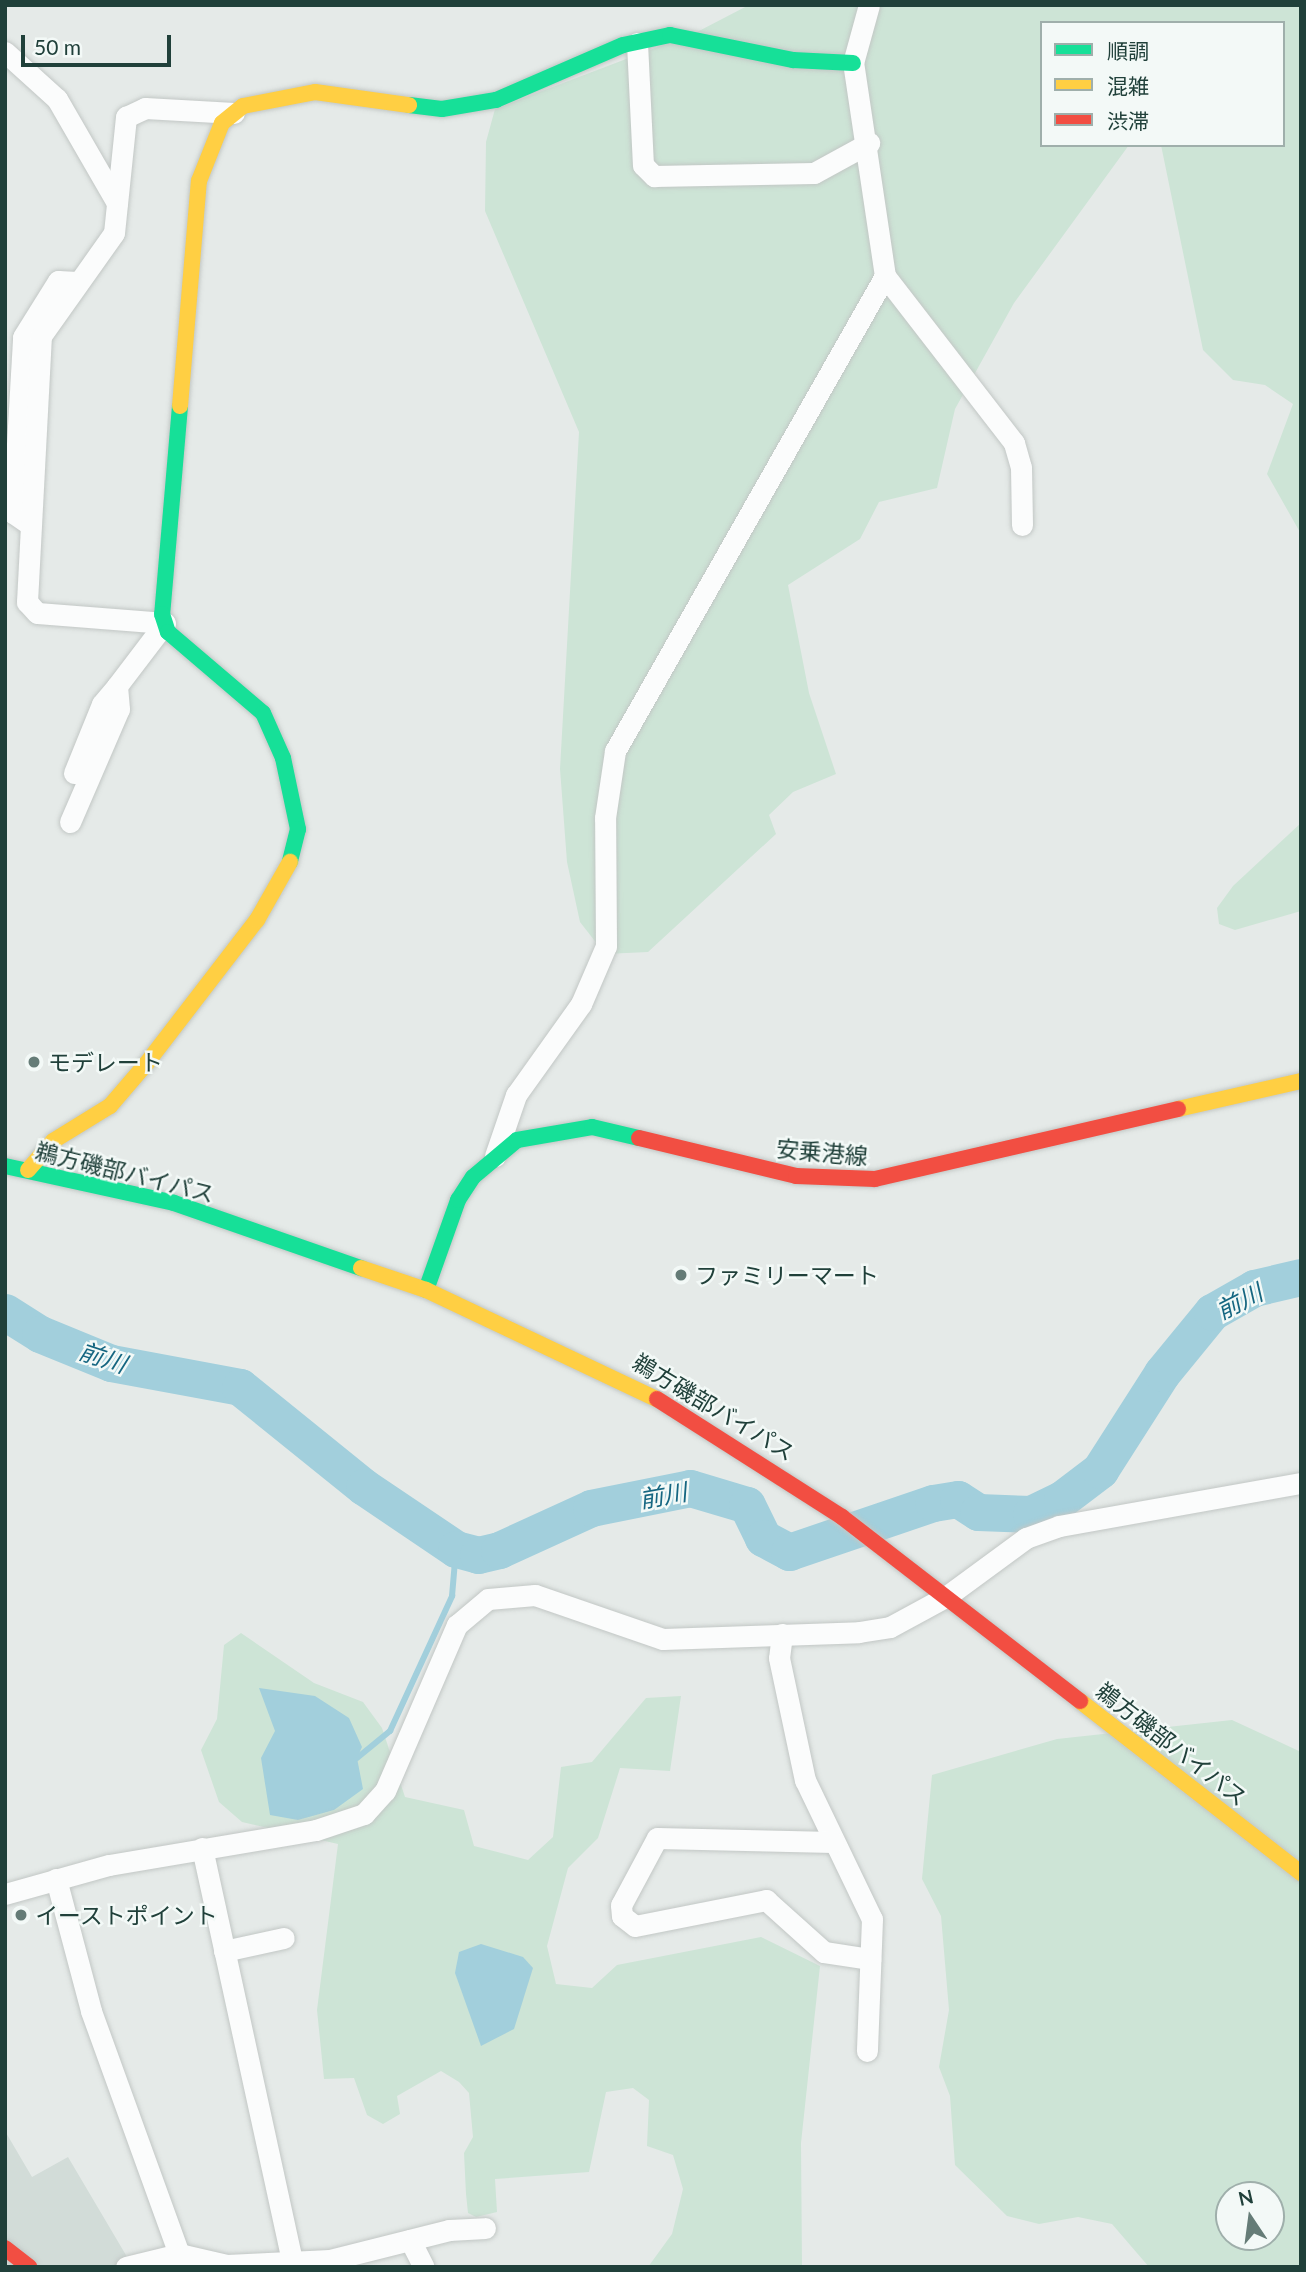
<!DOCTYPE html>
<html>
<head>
<meta charset="utf-8">
<style>
	body { margin:0 }
	#map { position:relative; width:1306px; height:2272px; overflow:hidden; background:#e5eae8; font-family:Lato,"Noto Sans JP",sans-serif }
	div>[style] { position:absolute }
	.built>* { inset:0; background:#d2dcd8 }
	.green>* { inset:0; background:#cde4d6 }
	.water>* { inset:0; background:#a2cfdc }
	.stream>* { height:6px; margin:-3px; padding:0 3px; transform-origin:3px; border-radius:3px; background:#a2cfdc }
	.river>* { height:37px; margin:-18.5px; padding:0 18.5px; transform-origin:18.5px; border-radius:18.5px; background:#a2cfdc }
	.roads { filter:drop-shadow(0 0 2px #c2c7c5) drop-shadow(0 0 2px #c2c7c5) }
	.street>* { height:21px; margin:-10.5px; padding:0 10.5px; transform-origin:10.5px; border-radius:10.5px; background:#fbfcfc }
	.fast>* { height:16px; margin:-8px; padding:0 8px; transform-origin:8px; border-radius:8px; background:#16e098 }
	.slow>* { height:16px; margin:-8px; padding:0 8px; transform-origin:8px; border-radius:8px; background:#ffcf43 }
	.jam>* { height:16px; margin:-8px; padding:0 8px; transform-origin:8px; border-radius:8px; background:#f24e42 }
	.dots>* { width:19px; height:19px; translate:-50% -50%; box-sizing:border-box; border:4px solid #f3f9f7; border-radius:50% }
	span { translate:-50% -50%; white-space:nowrap; text-align:center; line-height:1.15; -webkit-text-stroke:5px #f3f9f7; paint-order:stroke }
	.poi-label { font-size:23px; color:#20403a }
	.left { translate:0 -50%; text-align:left }
	.street-label { font-size:23px; color:#20403a }
	.water-label { font-size:24px; color:#156681; font-style:italic }
	.frame { position:absolute; inset:0; border:7px solid #20403a; pointer-events:none }
	.legend { position:absolute; left:1040px; top:21px; width:245px; height:126px; box-sizing:border-box; background:#f3f9f7; border:2px solid #9fafab; margin:0; padding:9px 12px; list-style:none; font-size:21px; color:#20403a }
	.legend li { display:flex; align-items:center; gap:14px; height:35px }
	.legend b { width:35px; border:2px solid #9fafab }
	.north { position:absolute; left:1215px; top:2181px; width:70px; height:70px; box-sizing:border-box; background:#f3f9f7; border:2px solid #9fafab; border-radius:50%; rotate:347deg; font-size:19px; font-weight:700; line-height:28px; text-align:center; color:#20403a }
	.north::after { content:''; display:block; margin:auto; width:24px; height:32px; background:#657c77; clip-path:polygon(50% 0,100% 100%,50% 72%,0 100%) }
	.scale { position:absolute; left:21px; top:35px; width:150px; height:32px; box-sizing:border-box; border:4px solid #20403a; border-top:0; padding-left:9px; font-size:21px; line-height:24px; white-space:nowrap; color:#20403a; -webkit-text-stroke:5px #f3f9f7; paint-order:stroke }
</style>
</head>
<body>
<div id="map">
	<div class="built">
		<i style="clip-path:polygon(5px 2131px,32px 2177px,68px 2157px,133px 2267px,5px 2267px)"></i>
	</div>
	<div class="green">
		<i style="clip-path:polygon(749px 5px,1301px 5px,1301px 534px,1267px 474px,1293px 404px,1265px 385px,1233px 380px,1203px 350px,1161px 145px,1283px 145px,1283px 23px,1042px 23px,1042px 145px,1129px 145px,1014px 303px,955px 409px,937px 488px,879px 502px,860px 539px,788px 585px,809px 693px,836px 774px,793px 792px,769px 815px,776px 834px,648px 952px,605px 954px,580px 922px,567px 862px,560px 769px,579px 432px,485px 211px,486px 142px,495px 109px,697px 32px)"></i>
		<i style="clip-path:polygon(1301px 823px,1301px 911px,1235px 930px,1219px 924px,1217px 908px,1233px 886px)"></i>
		<i style="clip-path:polygon(241px 1633px,314px 1683px,363px 1702px,382px 1728px,405px 1797px,464px 1810px,474px 1846px,528px 1860px,553px 1837px,561px 1767px,592px 1762px,646px 1698px,681px 1696px,670px 1771px,620px 1768px,598px 1838px,568px 1868px,547px 1946px,556px 1984px,592px 1988px,617px 1965px,761px 1937px,820px 1966px,801px 2143px,802px 2267px,648px 2267px,672px 2234px,683px 2189px,673px 2155px,647px 2146px,649px 2100px,633px 2088px,606px 2092px,589px 2172px,495px 2179px,497px 2212px,476px 2217px,468px 2213px,466px 2194px,464px 2153px,473px 2137px,469px 2093px,459px 2082px,441px 2071px,397px 2096px,400px 2114px,383px 2124px,367px 2115px,354px 2078px,324px 2079px,317px 2010px,338px 1844px,242px 1822px,219px 1802px,201px 1750px,217px 1719px,224px 1645px)"></i>
		<i style="clip-path:polygon(evenodd,1232px 1720px,1301px 1752px,1301px 2267px,1149px 2267px,1112px 2224px,1078px 2217px,1039px 2224px,1007px 2216px,955px 2165px,950px 2096px,939px 2067px,949px 2010px,941px 1916px,922px 1879px,932px 1775px,1057px 1739px,1232px 1720px,1229px 2195px,1271px 2195px,1271px 2237px,1229px 2237px,1229px 2195px)"></i>
	</div>
	<div class="water">
		<i style="clip-path:polygon(259px 1688px,315px 1696px,349px 1718px,362px 1747px,357px 1758px,363px 1789px,334px 1810px,298px 1820px,270px 1815px,261px 1758px,275px 1731px)"></i>
		<i style="clip-path:polygon(481px 1944px,523px 1957px,533px 1968px,514px 2029px,481px 2046px,455px 1973px,459px 1952px)"></i>
	</div>
	<div class="stream">
		<i style="left:357px;top:1758px;width:43px;rotate:-39.3deg"></i>
		<i style="left:390px;top:1731px;width:149px;rotate:-65.3deg"></i>
		<i style="left:452px;top:1596px;width:47px;rotate:-85.1deg"></i>
	</div>
	<div class="river">
		<i style="left:5px;top:1312px;width:41px;rotate:32.2deg"></i>
		<i style="left:40px;top:1334px;width:77px;rotate:22.2deg"></i>
		<i style="left:111px;top:1363px;width:131px;rotate:10.5deg"></i>
		<i style="left:240px;top:1387px;width:159px;rotate:38.9deg"></i>
		<i style="left:364px;top:1487px;width:111px;rotate:34deg"></i>
		<i style="left:456px;top:1549px;width:23px;rotate:15deg"></i>
		<i style="left:478px;top:1555px;width:22px;rotate:-13deg"></i>
		<i style="left:499px;top:1550px;width:101px;rotate:-24.5deg"></i>
		<i style="left:591px;top:1508px;width:101px;rotate:-11.4deg"></i>
		<i style="left:690px;top:1488px;width:59px;rotate:16.6deg"></i>
		<i style="left:747px;top:1505px;width:37px;rotate:64deg"></i>
		<i style="left:763px;top:1538px;width:30px;rotate:28deg"></i>
		<i style="left:789px;top:1552px;width:152px;rotate:-18.8deg"></i>
		<i style="left:933px;top:1503px;width:25px;rotate:-9deg"></i>
		<i style="left:958px;top:1499px;width:24px;rotate:33deg"></i>
		<i style="left:978px;top:1512px;width:53px;rotate:2.2deg"></i>
		<i style="left:1031px;top:1514px;width:34px;rotate:-26deg"></i>
		<i style="left:1062px;top:1499px;width:48px;rotate:-37.3deg"></i>
		<i style="left:1100px;top:1470px;width:115px;rotate:-57.4deg"></i>
		<i style="left:1162px;top:1373px;width:79px;rotate:-50.7deg"></i>
		<i style="left:1212px;top:1312px;width:48px;rotate:-29.7deg"></i>
		<i style="left:1254px;top:1288px;width:48px;rotate:-13.2deg"></i>
	</div>
	<div class="roads">
		<div class="street">
			<i style="left:637px;top:43px;width:122px;rotate:87.2deg"></i>
			<i style="left:643px;top:165px;width:16px;rotate:45deg"></i>
			<i style="left:654px;top:176px;width:160px;rotate:-1.1deg"></i>
			<i style="left:814px;top:173px;width:63px;rotate:-28.6deg"></i>
			<i style="left:5px;top:52px;width:70px;rotate:42.1deg"></i>
			<i style="left:57px;top:99px;width:120px;rotate:60deg"></i>
			<i style="left:885px;top:276px;width:211px;rotate:52.3deg"></i>
			<i style="left:1014px;top:443px;width:25px;rotate:74deg"></i>
			<i style="left:1021px;top:467px;width:58px;rotate:89deg"></i>
			<i style="left:29px;top:524px;width:19px;rotate:-145deg"></i>
			<i style="left:13px;top:513px;width:176px;rotate:-86.7deg"></i>
			<i style="left:23px;top:337px;width:66px;rotate:-58deg"></i>
			<i style="left:58px;top:281px;width:19px;rotate:3deg"></i>
			<i style="left:74px;top:773px;width:74px;rotate:-67.9deg"></i>
			<i style="left:102px;top:704px;width:23px;rotate:-50deg"></i>
			<i style="left:70px;top:822px;width:123px;rotate:-66.6deg"></i>
			<i style="left:119px;top:709px;width:23px;rotate:-95deg"></i>
			<i style="left:117px;top:686px;width:79px;rotate:-52.7deg"></i>
			<i style="left:165px;top:623px;width:128px;rotate:-175.5deg"></i>
			<i style="left:37px;top:613px;width:15px;rotate:-132deg"></i>
			<i style="left:27px;top:602px;width:266px;rotate:-87deg"></i>
			<i style="left:41px;top:336px;width:126px;rotate:-54.7deg"></i>
			<i style="left:114px;top:233px;width:117px;rotate:-84.1deg"></i>
			<i style="left:126px;top:117px;width:21px;rotate:-25deg"></i>
			<i style="left:145px;top:108px;width:89px;rotate:3.2deg"></i>
			<i style="left:495px;top:1156px;width:65px;rotate:-71deg"></i>
			<i style="left:516px;top:1095px;width:112px;rotate:-54.5deg"></i>
			<i style="left:581px;top:1004px;width:63px;rotate:-66.7deg"></i>
			<i style="left:606px;top:946px;width:128px;rotate:-90.4deg"></i>
			<i style="left:605px;top:818px;width:68px;rotate:-81.5deg"></i>
			<i style="left:615px;top:751px;width:546px;rotate:-60.39deg"></i>
			<i style="left:885px;top:276px;width:215px;rotate:-98.5deg"></i>
			<i style="left:853px;top:63px;width:60px;rotate:-74.6deg"></i>
			<i style="left:782px;top:1634px;width:24px;rotate:97deg"></i>
			<i style="left:779px;top:1658px;width:125px;rotate:78deg"></i>
			<i style="left:805px;top:1780px;width:154px;rotate:64.3deg"></i>
			<i style="left:872px;top:1919px;width:132px;rotate:92.2deg"></i>
			<i style="left:833px;top:1842px;width:176px;rotate:-178.7deg"></i>
			<i style="left:657px;top:1838px;width:76px;rotate:118.2deg"></i>
			<i style="left:621px;top:1905px;width:11px;rotate:85deg"></i>
			<i style="left:622px;top:1916px;width:16px;rotate:38deg"></i>
			<i style="left:635px;top:1926px;width:134px;rotate:-11.2deg"></i>
			<i style="left:766px;top:1900px;width:78px;rotate:41.9deg"></i>
			<i style="left:824px;top:1952px;width:47px;rotate:8.7deg"></i>
			<i style="left:202px;top:1848px;width:422px;rotate:77.7deg"></i>
			<i style="left:56px;top:1879px;width:137px;rotate:75.1deg"></i>
			<i style="left:91px;top:2011px;width:258px;rotate:70.1deg"></i>
			<i style="left:5px;top:1894px;width:108px;rotate:-15.6deg"></i>
			<i style="left:109px;top:1865px;width:210px;rotate:-9.6deg"></i>
			<i style="left:316px;top:1830px;width:51px;rotate:-18.4deg"></i>
			<i style="left:364px;top:1814px;width:31px;rotate:-48deg"></i>
			<i style="left:385px;top:1791px;width:181px;rotate:-66.6deg"></i>
			<i style="left:457px;top:1625px;width:40px;rotate:-40deg"></i>
			<i style="left:488px;top:1599px;width:47px;rotate:-4.9deg"></i>
			<i style="left:535px;top:1595px;width:135px;rotate:19deg"></i>
			<i style="left:663px;top:1639px;width:196px;rotate:-2deg"></i>
			<i style="left:859px;top:1632px;width:31px;rotate:-9deg"></i>
			<i style="left:890px;top:1627px;width:65px;rotate:-28.5deg"></i>
			<i style="left:947px;top:1596px;width:98px;rotate:-36.3deg"></i>
			<i style="left:1026px;top:1538px;width:35px;rotate:-20deg"></i>
			<i style="left:1059px;top:1526px;width:246px;rotate:-10.1deg"></i>
			<i style="left:224px;top:1951px;width:61px;rotate:-12.2deg"></i>
			<i style="left:410px;top:2240px;width:30px;rotate:63deg"></i>
			<i style="left:126px;top:2267px;width:55px;rotate:-13.8deg"></i>
			<i style="left:179px;top:2254px;width:49px;rotate:12.9deg"></i>
			<i style="left:227px;top:2265px;width:103px;rotate:-2.8deg"></i>
			<i style="left:330px;top:2260px;width:123px;rotate:-14.1deg"></i>
			<i style="left:449px;top:2230px;width:36px;rotate:-3deg"></i>
		</div>
		<div class="fast">
			<i style="left:409px;top:105px;width:33px;rotate:7deg"></i>
			<i style="left:442px;top:109px;width:55px;rotate:-9.5deg"></i>
			<i style="left:496px;top:100px;width:138px;rotate:-23.4deg"></i>
			<i style="left:623px;top:45px;width:48px;rotate:-12deg"></i>
			<i style="left:670px;top:35px;width:126px;rotate:11.5deg"></i>
			<i style="left:793px;top:60px;width:60px;rotate:2.9deg"></i>
			<i style="left:180px;top:406px;width:209px;rotate:94.9deg"></i>
			<i style="left:162px;top:614px;width:19px;rotate:72deg"></i>
			<i style="left:168px;top:632px;width:125px;rotate:40.5deg"></i>
			<i style="left:263px;top:713px;width:49px;rotate:66deg"></i>
			<i style="left:283px;top:758px;width:73px;rotate:78.1deg"></i>
			<i style="left:298px;top:829px;width:34px;rotate:104deg"></i>
			<i style="left:5px;top:1166px;width:173px;rotate:12.3deg"></i>
			<i style="left:174px;top:1203px;width:198px;rotate:19.2deg"></i>
			<i style="left:426px;top:1290px;width:96px;rotate:-70.4deg"></i>
			<i style="left:458px;top:1200px;width:27px;rotate:-57deg"></i>
			<i style="left:473px;top:1177px;width:57px;rotate:-40.1deg"></i>
			<i style="left:517px;top:1140px;width:76px;rotate:-9.8deg"></i>
			<i style="left:592px;top:1127px;width:48px;rotate:13.2deg"></i>
		</div>
		<div class="slow">
			<i style="left:180px;top:406px;width:226px;rotate:-85.2deg"></i>
			<i style="left:199px;top:181px;width:62px;rotate:-68.4deg"></i>
			<i style="left:222px;top:123px;width:27px;rotate:-39deg"></i>
			<i style="left:243px;top:106px;width:73px;rotate:-11deg"></i>
			<i style="left:315px;top:92px;width:95px;rotate:7.9deg"></i>
			<i style="left:1178px;top:1109px;width:126px;rotate:-12.8deg"></i>
			<i style="left:28px;top:1170px;width:38px;rotate:-49deg"></i>
			<i style="left:53px;top:1141px;width:67px;rotate:-31.6deg"></i>
			<i style="left:110px;top:1106px;width:55px;rotate:-49.4deg"></i>
			<i style="left:146px;top:1064px;width:182px;rotate:-52.4deg"></i>
			<i style="left:257px;top:920px;width:67px;rotate:-60.4deg"></i>
			<i style="left:361px;top:1268px;width:69px;rotate:18.7deg"></i>
			<i style="left:426px;top:1290px;width:255px;rotate:25.3deg"></i>
			<i style="left:1080px;top:1701px;width:280px;rotate:37.9deg"></i>
		</div>
		<div class="jam">
			<i style="left:639px;top:1138px;width:162px;rotate:13.6deg"></i>
			<i style="left:796px;top:1176px;width:79px;rotate:2.2deg"></i>
			<i style="left:875px;top:1179px;width:311px;rotate:-13deg"></i>
			<i style="left:657px;top:1399px;width:219px;rotate:32.5deg"></i>
			<i style="left:842px;top:1517px;width:301px;rotate:37.7deg"></i>
			<i style="left:5px;top:2248px;width:31px;rotate:38deg"></i>
		</div>
	</div>
	<div class="dots">
		<i style="left:34px;top:1062px;background:#657c77"></i>
		<i style="left:681px;top:1275px;background:#657c77"></i>
		<i style="left:21px;top:1915px;background:#657c77"></i>
	</div>
	<div class="poi-label">
		<span class="left" style="left:48px;top:1062px">モデレート</span>
		<span class="left" style="left:695px;top:1275px">ファミリーマート</span>
		<span class="left" style="left:35px;top:1915px">イーストポイント</span>
	</div>
	<div class="street-label">
		<span style="left:822px;top:1152px;rotate:5deg">安乗港線</span>
		<span style="left:125px;top:1172px;rotate:14deg">鵜方磯部バイパス</span>
		<span style="left:714px;top:1407px;rotate:31deg">鵜方磯部バイパス</span>
		<span style="left:1172px;top:1744px;rotate:38deg">鵜方磯部バイパス</span>
	</div>
	<div class="water-label">
		<span style="left:1239px;top:1301px;rotate:-27deg">前川</span>
		<span style="left:103px;top:1357px;rotate:18deg">前川</span>
		<span style="left:663px;top:1495px;rotate:-10deg">前川</span>
	</div>
	<div class="frame"></div>
	<ul class="legend">
	<li><b style="height:9px;background:#16e098"></b>順調</li>
	<li><b style="height:9px;background:#ffcf43"></b>混雑</li>
	<li><b style="height:9px;background:#f24e42"></b>渋滞</li>
	</ul>
	<div class="north">N</div>
	<div class="scale">50 m</div>
</div>
</body>
</html>
